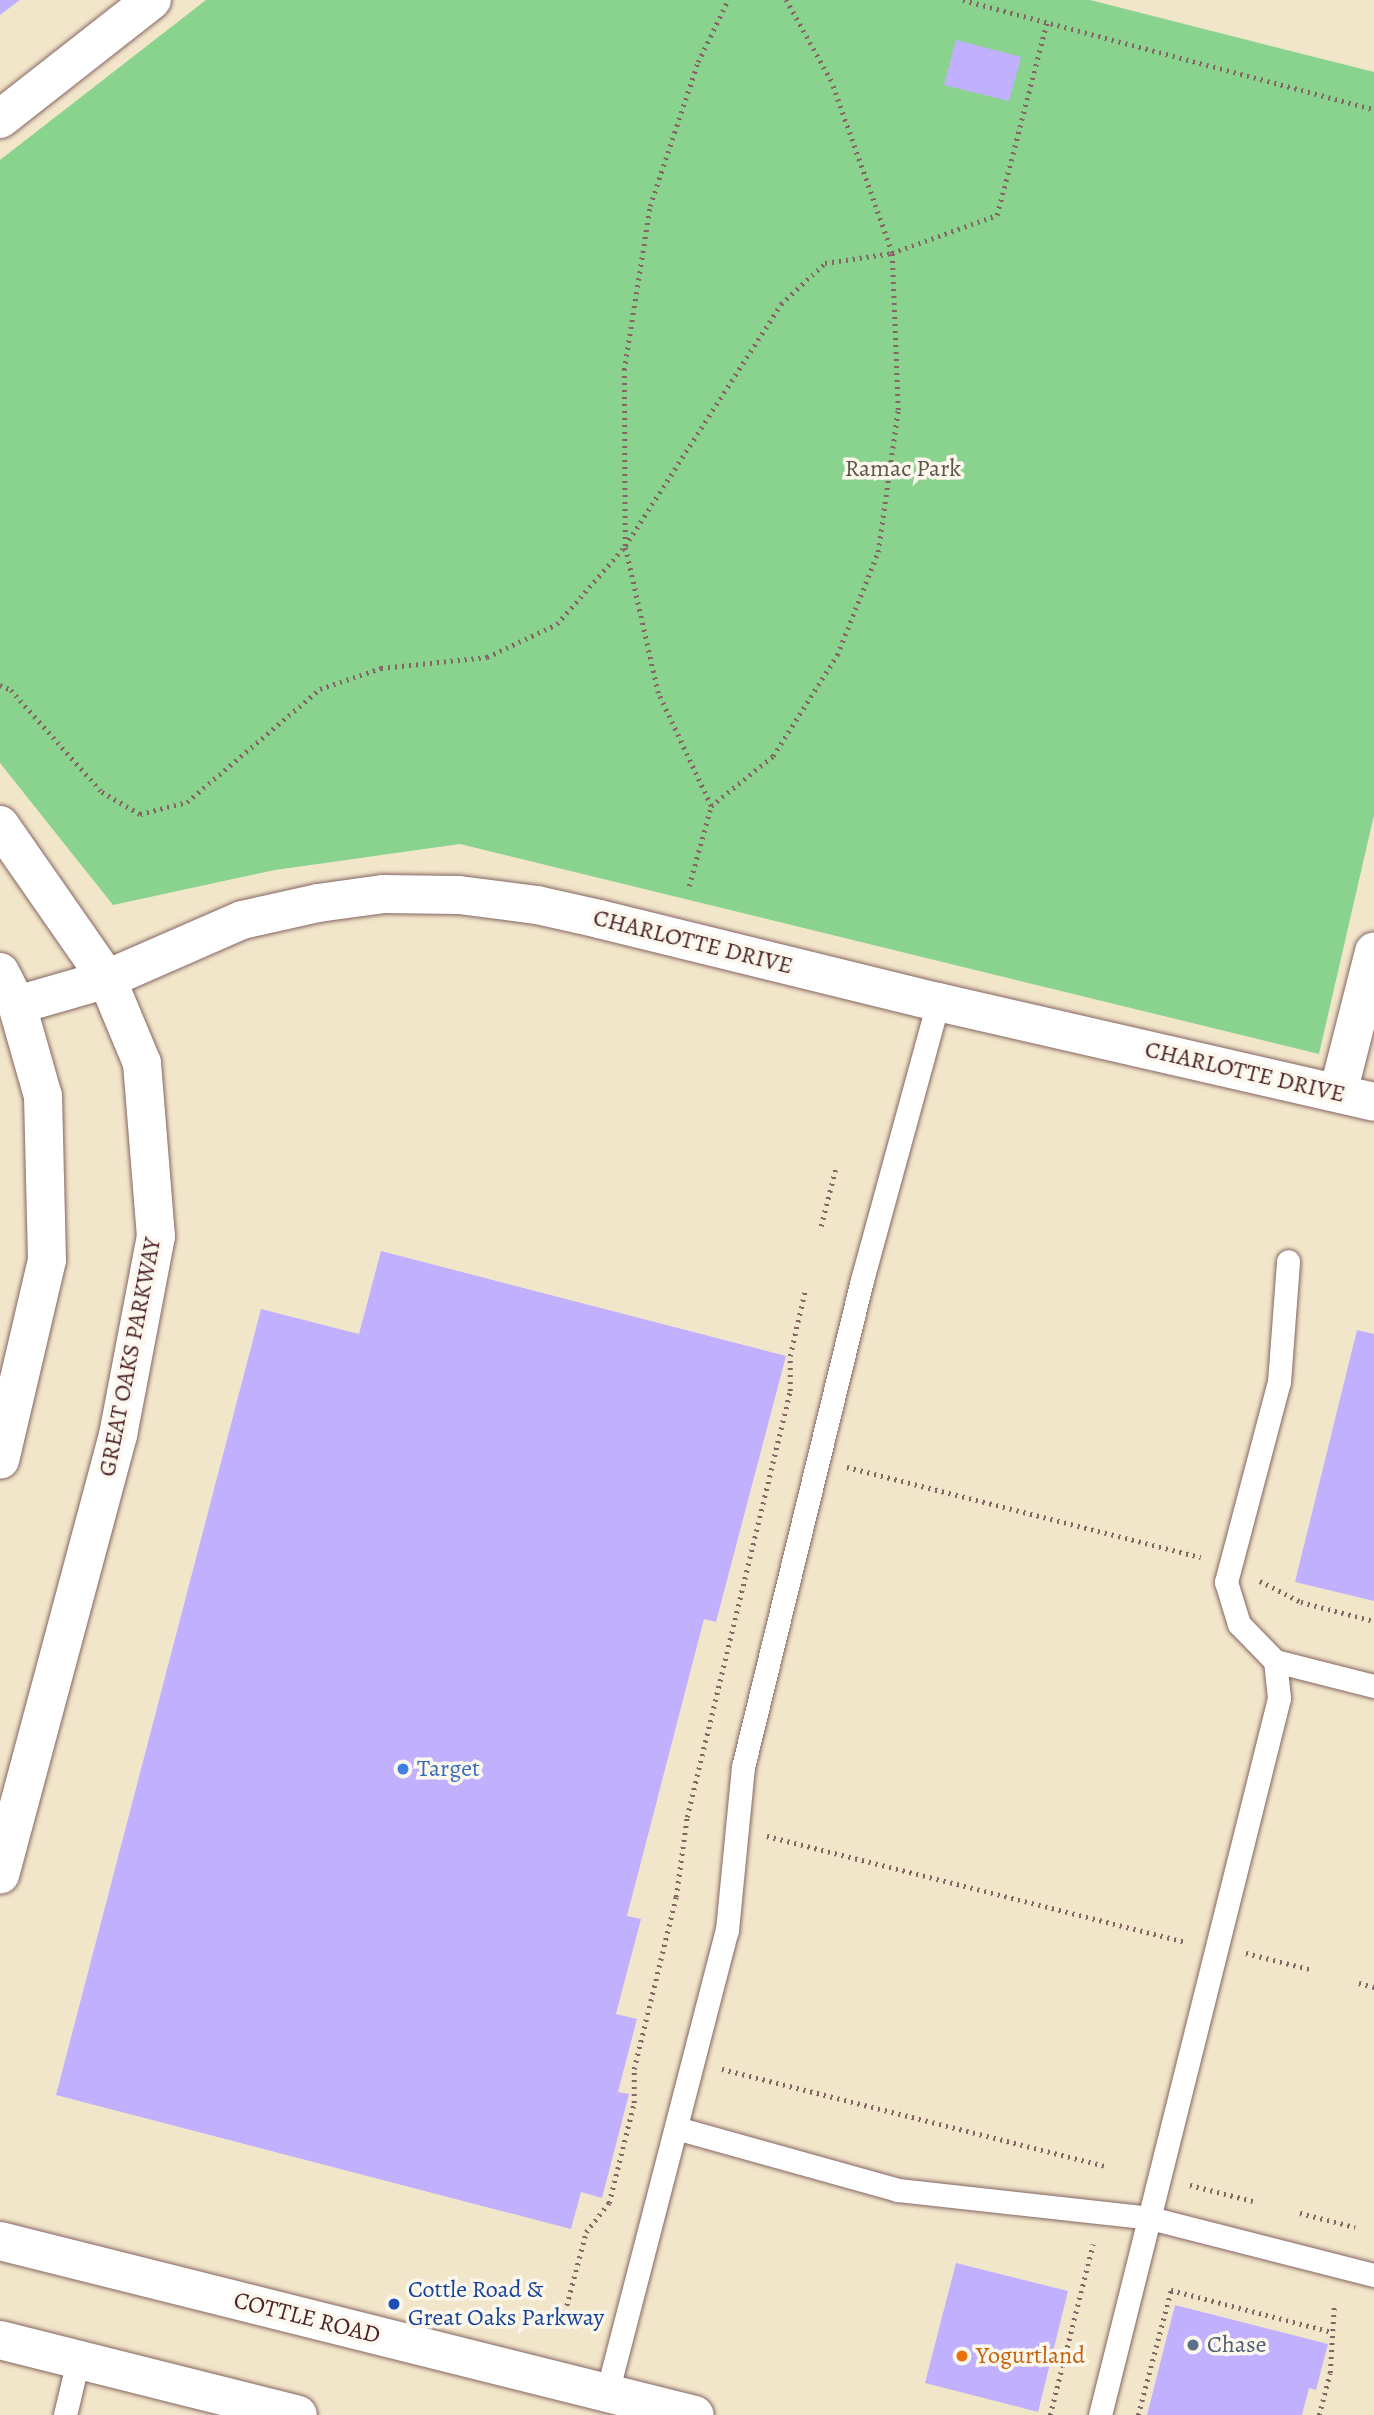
<!DOCTYPE html>
<html>
<head>
<meta charset="utf-8">
<style>
	body { margin:0 }
	#map { position:relative; width:1374px; height:2415px; overflow:hidden; background:#f2e6ca; font-family:Alegreya,serif }
	div>[style] { position:absolute }
	.green>* { inset:0; background:#89d38f }
	.building>* { inset:0; background:#c1b0fe }
	.path>* { height:4.5px; margin-top:-2.25px; transform-origin:0; background:repeating-linear-gradient(90deg,#856563 0 2px,transparent 0 7px) }
	.roads { filter:drop-shadow(0 0 2px #856563) drop-shadow(0 0 2px #856563) }
	.service>* { height:23px; margin:-11.5px; padding:0 11.5px; transform-origin:11.5px; border-radius:11.5px; background:#fff }
	.minor>* { height:38px; margin:-19px; padding:0 19px; transform-origin:19px; border-radius:19px; background:#fff }
	.tertiary>* { height:38px; margin:-19px; padding:0 19px; transform-origin:19px; border-radius:19px; background:#fff }
	.secondary>* { height:38px; margin:-19px; padding:0 19px; transform-origin:19px; border-radius:19px; background:#fff }
	.dots>* { width:19px; height:19px; translate:-50% -50%; box-sizing:border-box; border:4px solid #fbf7ec; border-radius:50% }
	span { translate:-50% -50%; white-space:nowrap; text-align:center; line-height:1.15; -webkit-text-stroke:7px #fbf7ec; paint-order:stroke }
	.park-label { font-size:24px; color:#5d5549 }
	.street-label { font-size:24px; color:#4a1f2b }
	.shop-label { font-size:24px; color:#366cbe }
	.left { translate:0 -50%; text-align:left }
	.transit-label { font-size:24px; color:#164399 }
	.service-label { font-size:24px; color:#4e5e75 }
	.food-label { font-size:24px; color:#c56008 }
</style>
</head>
<body>
<div id="map">
	<div class="green">
		<i style="clip-path:polygon(206px 0,1090px 0,1374px 72px,1374px 815px,1319px 1054px,460px 844px,275px 870px,113px 905px,0 763px,0 160px)"></i>
	</div>
	<div class="building">
		<i style="clip-path:polygon(0 0,20px 0,0 15px)"></i>
		<i style="clip-path:polygon(956px 40px,1021px 57px,1009px 101px,944px 85px)"></i>
		<i style="clip-path:polygon(381px 1251px,786px 1356px,716px 1622px,704px 1619px,627px 1916px,641px 1919px,616px 2014px,637px 2019px,618px 2092px,629px 2094px,602px 2198px,581px 2192px,571px 2229px,56px 2095px,261px 1309px,359px 1334px)"></i>
		<i style="clip-path:polygon(1357px 1330px,1374px 1334px,1374px 1601px,1295px 1582px)"></i>
		<i style="clip-path:polygon(956px 2263px,1068px 2291px,1038px 2412px,925px 2383px)"></i>
		<i style="clip-path:polygon(1175px 2305px,1328px 2344px,1316px 2390px,1309px 2388px,1302px 2415px,1147px 2415px)"></i>
	</div>
	<div class="path">
		<i style="left:963px;top:0;width:425px;rotate:14.9deg"></i>
		<i style="left:0;top:685px;width:12px;rotate:24deg"></i>
		<i style="left:11px;top:690px;width:137px;rotate:48.3deg"></i>
		<i style="left:102px;top:792px;width:44px;rotate:30.1deg"></i>
		<i style="left:140px;top:814px;width:49px;rotate:-14.3deg"></i>
		<i style="left:187px;top:802px;width:175px;rotate:-40.4deg"></i>
		<i style="left:320px;top:689px;width:65px;rotate:-19deg"></i>
		<i style="left:381px;top:668px;width:107px;rotate:-5.9deg"></i>
		<i style="left:487px;top:657px;width:77px;rotate:-25.2deg"></i>
		<i style="left:557px;top:624px;width:103px;rotate:-48.9deg"></i>
		<i style="left:625px;top:546px;width:288px;rotate:-57.2deg"></i>
		<i style="left:781px;top:304px;width:60px;rotate:-43deg"></i>
		<i style="left:825px;top:263px;width:68px;rotate:-8.5deg"></i>
		<i style="left:892px;top:253px;width:112px;rotate:-19.9deg"></i>
		<i style="left:997px;top:215px;width:199px;rotate:-75.5deg"></i>
		<i style="left:711px;top:806px;width:80px;rotate:-38.9deg"></i>
		<i style="left:773px;top:756px;width:120px;rotate:-57.6deg"></i>
		<i style="left:837px;top:655px;width:111px;rotate:-68.3deg"></i>
		<i style="left:878px;top:552px;width:143px;rotate:-82deg"></i>
		<i style="left:898px;top:410px;width:157px;rotate:-92.2deg"></i>
		<i style="left:892px;top:253px;width:182px;rotate:-109.5deg"></i>
		<i style="left:831px;top:81px;width:93px;rotate:-119.1deg"></i>
		<i style="left:689px;top:886px;width:83px;rotate:-74.6deg"></i>
		<i style="left:711px;top:806px;width:125px;rotate:-115.1deg"></i>
		<i style="left:658px;top:693px;width:151px;rotate:-102.7deg"></i>
		<i style="left:625px;top:546px;width:176px;rotate:-90.3deg"></i>
		<i style="left:624px;top:370px;width:166px;rotate:-81deg"></i>
		<i style="left:650px;top:206px;width:152px;rotate:-71.6deg"></i>
		<i style="left:698px;top:62px;width:69px;rotate:-64.2deg"></i>
		<i style="left:821px;top:1226px;width:61px;rotate:-75.7deg"></i>
		<i style="left:847px;top:1467px;width:365px;rotate:14.3deg"></i>
		<i style="left:1260px;top:1581px;width:46px;rotate:27.1deg"></i>
		<i style="left:1301px;top:1602px;width:75px;rotate:14.6deg"></i>
		<i style="left:767px;top:1836px;width:432px;rotate:14.2deg"></i>
		<i style="left:1246px;top:1953px;width:69px;rotate:14.2deg"></i>
		<i style="left:1359px;top:1983px;width:16px;rotate:15deg"></i>
		<i style="left:722px;top:2069px;width:394px;rotate:14.2deg"></i>
		<i style="left:1190px;top:2185px;width:65px;rotate:14.3deg"></i>
		<i style="left:1300px;top:2213px;width:57px;rotate:14.3deg"></i>
		<i style="left:563px;top:2319px;width:90px;rotate:-75.2deg"></i>
		<i style="left:586px;top:2232px;width:37px;rotate:-52deg"></i>
		<i style="left:609px;top:2203px;width:103px;rotate:-76deg"></i>
		<i style="left:634px;top:2103px;width:34px;rotate:-90deg"></i>
		<i style="left:634px;top:2069px;width:177px;rotate:-76.3deg"></i>
		<i style="left:676px;top:1897px;width:81px;rotate:-82.2deg"></i>
		<i style="left:687px;top:1817px;width:438px;rotate:-76.4deg"></i>
		<i style="left:790px;top:1391px;width:35px;rotate:-90deg"></i>
		<i style="left:790px;top:1356px;width:67px;rotate:-77deg"></i>
		<i style="left:1050px;top:2415px;width:176px;rotate:-75.9deg"></i>
		<i style="left:1138px;top:2415px;width:129px;rotate:-75.2deg"></i>
		<i style="left:1171px;top:2290px;width:166px;rotate:14.6deg"></i>
		<i style="left:1319px;top:2415px;width:43px;rotate:-75.3deg"></i>
		<i style="left:1330px;top:2373px;width:66px;rotate:-86.5deg"></i>
	</div>
	<div class="roads">
		<div class="service">
			<i style="left:1275px;top:1661px;width:102px;rotate:14.2deg"></i>
			<i style="left:676px;top:2128px;width:230px;rotate:15.6deg"></i>
			<i style="left:898px;top:2190px;width:254px;rotate:6.3deg"></i>
			<i style="left:1150px;top:2218px;width:231px;rotate:14.3deg"></i>
			<i style="left:607px;top:2393px;width:478px;rotate:-75.5deg"></i>
			<i style="left:727px;top:1930px;width:164px;rotate:-84.4deg"></i>
			<i style="left:743px;top:1767px;width:501px;rotate:-76.27deg"></i>
			<i style="left:862px;top:1280px;width:288px;rotate:-74.7deg"></i>
			<i style="left:65px;top:2415px;width:57px;rotate:-76.7deg"></i>
			<i style="left:1100px;top:2415px;width:739px;rotate:-75.98deg"></i>
			<i style="left:1279px;top:1698px;width:37px;rotate:-96deg"></i>
			<i style="left:1275px;top:1661px;width:52px;rotate:-134.2deg"></i>
			<i style="left:1239px;top:1624px;width:44px;rotate:-107.2deg"></i>
			<i style="left:1226px;top:1582px;width:207px;rotate:-75.2deg"></i>
			<i style="left:1279px;top:1382px;width:121px;rotate:-85.7deg"></i>
		</div>
		<div class="minor">
			<i style="left:0;top:119px;width:193px;rotate:-38.1deg"></i>
			<i style="left:1338px;top:1093px;width:146px;rotate:-75.7deg"></i>
		</div>
		<div class="tertiary">
			<i style="left:17px;top:1005px;width:94px;rotate:-16.1deg"></i>
			<i style="left:107px;top:979px;width:147px;rotate:-23.6deg"></i>
			<i style="left:242px;top:920px;width:78px;rotate:-12.6deg"></i>
			<i style="left:318px;top:903px;width:67px;rotate:-7.8deg"></i>
			<i style="left:384px;top:894px;width:75px;rotate:0.8deg"></i>
			<i style="left:459px;top:895px;width:79px;rotate:7.3deg"></i>
			<i style="left:537px;top:905px;width:64px;rotate:12.7deg"></i>
			<i style="left:599px;top:919px;width:349px;rotate:13.8deg"></i>
			<i style="left:938px;top:1002px;width:447px;rotate:12.9deg"></i>
		</div>
		<div class="secondary">
			<i style="left:0;top:825px;width:188px;rotate:55.2deg"></i>
			<i style="left:107px;top:979px;width:91px;rotate:67.4deg"></i>
			<i style="left:142px;top:1063px;width:174px;rotate:85.4deg"></i>
			<i style="left:156px;top:1236px;width:203px;rotate:100.8deg"></i>
			<i style="left:118px;top:1435px;width:455px;rotate:105deg"></i>
			<i style="left:0;top:972px;width:37px;rotate:63deg"></i>
			<i style="left:17px;top:1005px;width:95px;rotate:74.1deg"></i>
			<i style="left:43px;top:1096px;width:164px;rotate:88.6deg"></i>
			<i style="left:47px;top:1260px;width:205px;rotate:103.2deg"></i>
			<i style="left:0;top:2241px;width:716px;rotate:14.06deg"></i>
			<i style="left:0;top:2340px;width:307px;rotate:14.1deg"></i>
		</div>
	</div>
	<div class="dots">
		<i style="left:403px;top:1769px;background:#3f7fe0"></i>
		<i style="left:394px;top:2304px;background:#1a4fb4"></i>
		<i style="left:1193px;top:2345px;background:#5c6f8a"></i>
		<i style="left:962px;top:2356px;background:#e8710a"></i>
	</div>
	<div class="park-label">
		<span style="left:903px;top:469px">Ramac Park</span>
	</div>
	<div class="street-label">
		<span style="left:693px;top:942px;rotate:14deg">CHARLOTTE DRIVE</span>
		<span style="left:1245px;top:1072px;rotate:13deg">CHARLOTTE DRIVE</span>
		<span style="left:130px;top:1357px;rotate:-79deg">GREAT OAKS PARKWAY</span>
		<span style="left:307px;top:2318px;rotate:14deg">COTTLE ROAD</span>
	</div>
	<div class="shop-label">
		<span class="left" style="left:417px;top:1769px">Target</span>
	</div>
	<div class="transit-label">
		<span class="left" style="left:408px;top:2304px">Cottle Road &amp;<br>Great Oaks Parkway</span>
	</div>
	<div class="service-label">
		<span class="left" style="left:1207px;top:2345px">Chase</span>
	</div>
	<div class="food-label">
		<span class="left" style="left:976px;top:2356px">Yogurtland</span>
	</div>
</div>
</body>
</html>
